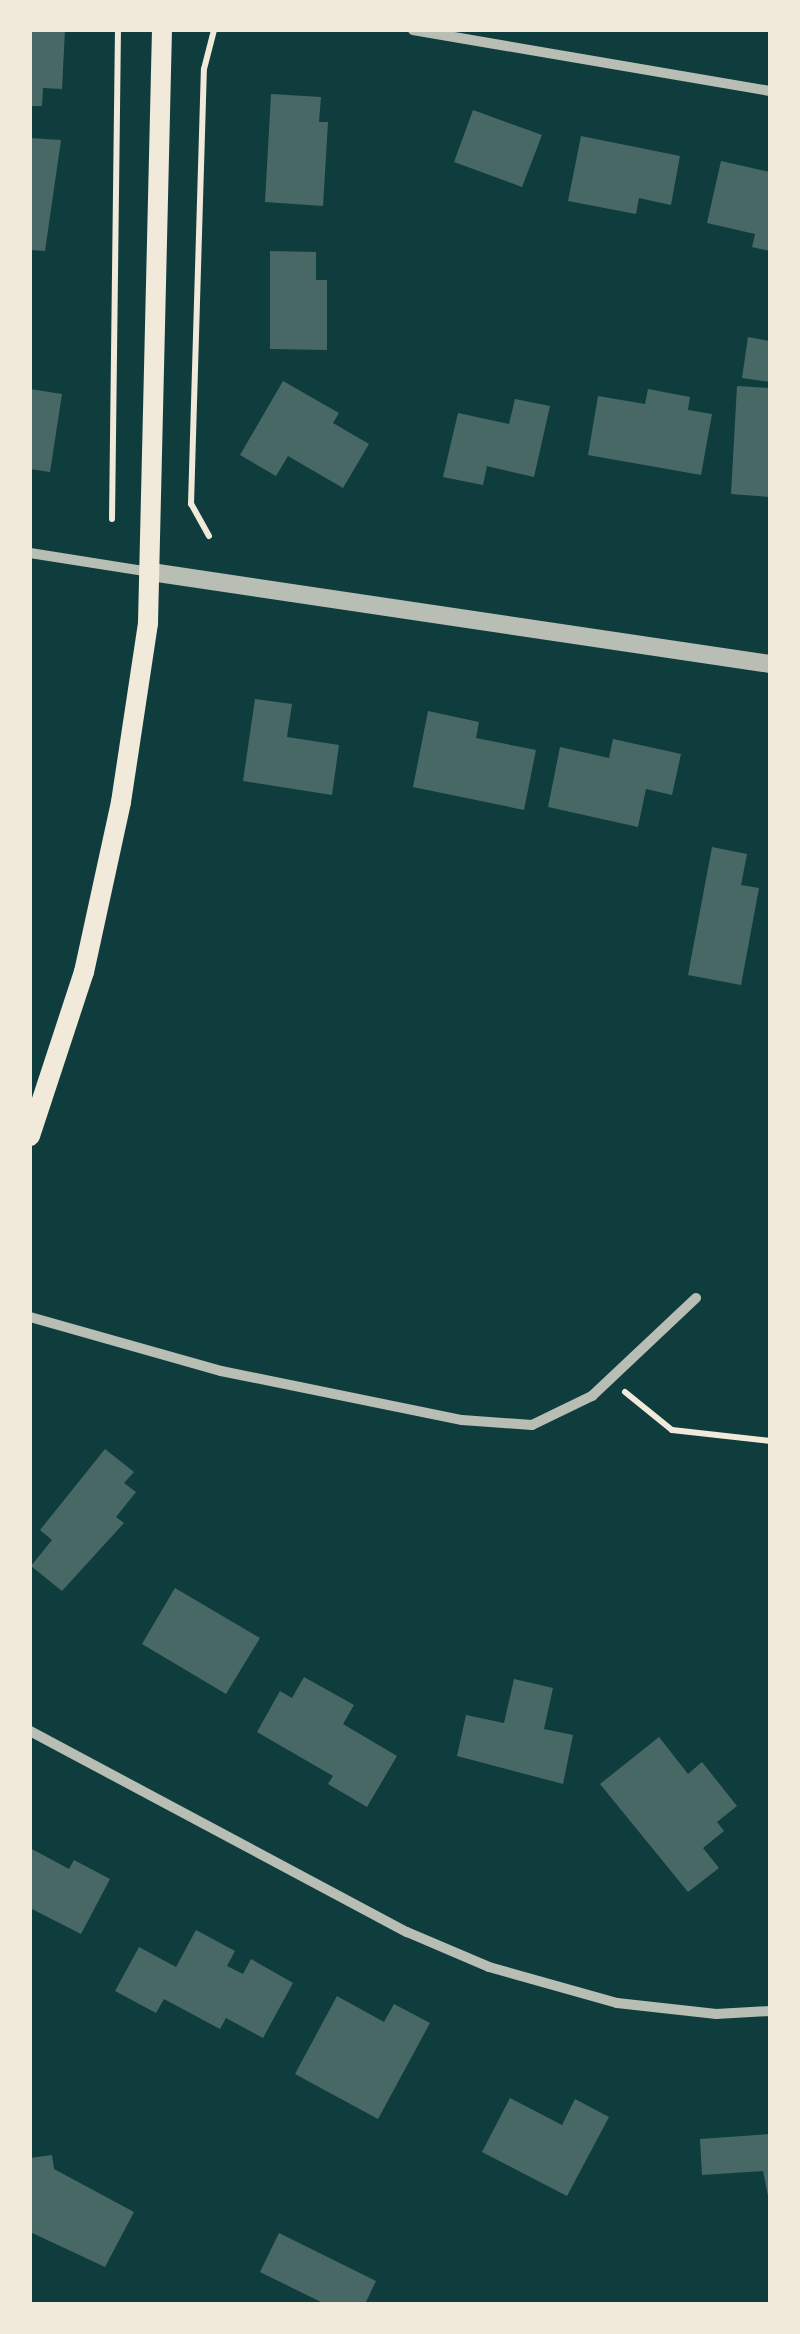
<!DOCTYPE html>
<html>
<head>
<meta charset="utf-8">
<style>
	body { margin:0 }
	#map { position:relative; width:800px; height:2334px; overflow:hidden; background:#0f3d3e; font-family:"Roboto Condensed",sans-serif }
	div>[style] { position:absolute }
	.building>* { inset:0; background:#486865 }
	.path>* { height:6px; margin:-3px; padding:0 3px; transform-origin:3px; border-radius:3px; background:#f1e9da }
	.minor>* { height:10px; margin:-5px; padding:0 5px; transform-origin:5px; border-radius:5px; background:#b8beb3 }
	.tertiary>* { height:18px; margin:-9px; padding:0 9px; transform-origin:9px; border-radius:9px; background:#b8beb3 }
	.secondary>* { height:20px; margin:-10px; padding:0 10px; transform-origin:10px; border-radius:10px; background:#f1e9da }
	span { translate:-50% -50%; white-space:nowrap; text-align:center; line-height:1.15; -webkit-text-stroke:8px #f1e9da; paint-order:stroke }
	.frame { position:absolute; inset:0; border:32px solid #f1e9da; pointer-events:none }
</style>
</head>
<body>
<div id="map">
	<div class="building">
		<i style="clip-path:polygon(30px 30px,65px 30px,62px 89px,43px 88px,42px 106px,30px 106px)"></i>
		<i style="clip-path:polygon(271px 94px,321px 97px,319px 122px,328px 122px,323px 206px,265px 202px)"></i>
		<i style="clip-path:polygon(473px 110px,542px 135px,522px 187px,454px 162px)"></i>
		<i style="clip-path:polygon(581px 136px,680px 156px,671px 205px,639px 198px,636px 214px,568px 201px)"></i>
		<i style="clip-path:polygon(30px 138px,61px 140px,45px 251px,30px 250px)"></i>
		<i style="clip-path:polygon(721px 161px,770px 172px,770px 251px,752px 247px,755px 234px,707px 223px)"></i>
		<i style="clip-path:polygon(270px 251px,316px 252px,316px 280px,327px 280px,327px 350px,270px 349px)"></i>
		<i style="clip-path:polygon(748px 337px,770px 341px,770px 382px,742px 378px)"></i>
		<i style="clip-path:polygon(283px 381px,339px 413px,333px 423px,369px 444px,343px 488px,288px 456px,276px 476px,240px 455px)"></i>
		<i style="clip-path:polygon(737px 386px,770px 388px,770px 497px,731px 494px)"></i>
		<i style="clip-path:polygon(30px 389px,62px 394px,50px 472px,30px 469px)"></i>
		<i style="clip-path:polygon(648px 389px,690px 397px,688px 410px,712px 414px,701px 475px,588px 455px,598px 396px,645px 404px)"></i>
		<i style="clip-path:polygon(515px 399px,550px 406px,534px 477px,487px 466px,483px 485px,443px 477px,458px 413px,509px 424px)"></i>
		<i style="clip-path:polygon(255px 699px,292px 704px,287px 737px,339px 745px,332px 795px,243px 781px)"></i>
		<i style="clip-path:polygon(428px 711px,479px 722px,476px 738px,536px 750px,524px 810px,413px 787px)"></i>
		<i style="clip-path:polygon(613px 739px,681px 754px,672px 795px,646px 789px,638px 827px,548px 807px,560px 747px,609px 758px)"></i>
		<i style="clip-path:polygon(712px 847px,747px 854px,741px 885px,759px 888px,741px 985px,688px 975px)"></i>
		<i style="clip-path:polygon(105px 1449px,134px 1472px,124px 1483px,136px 1492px,116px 1517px,124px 1523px,62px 1591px,31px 1566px,52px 1540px,40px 1530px)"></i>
		<i style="clip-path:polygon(175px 1588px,260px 1638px,226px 1694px,142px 1644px)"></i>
		<i style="clip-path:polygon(304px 1677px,354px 1705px,343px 1724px,397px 1756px,367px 1807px,328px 1784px,333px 1776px,257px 1732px,280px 1691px,292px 1698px)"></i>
		<i style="clip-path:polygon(514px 1679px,553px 1688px,544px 1729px,573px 1735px,563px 1784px,457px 1756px,466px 1715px,504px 1723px)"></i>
		<i style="clip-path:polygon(659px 1737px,688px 1774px,702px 1762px,737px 1806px,717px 1822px,724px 1831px,703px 1848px,719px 1868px,688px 1892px,600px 1784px)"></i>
		<i style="clip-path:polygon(30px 1848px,69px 1869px,74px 1860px,110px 1879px,81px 1934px,30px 1908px)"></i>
		<i style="clip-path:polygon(196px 1930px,235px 1951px,227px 1966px,243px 1974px,251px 1959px,293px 1983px,263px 2038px,226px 2018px,220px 2029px,164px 1999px,156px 2013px,115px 1991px,139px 1947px,176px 1967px)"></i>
		<i style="clip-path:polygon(337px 1996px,384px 2022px,394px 2004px,430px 2023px,378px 2119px,295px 2074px)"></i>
		<i style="clip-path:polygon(510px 2098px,562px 2125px,575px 2099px,609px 2117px,567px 2196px,482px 2152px)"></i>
		<i style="clip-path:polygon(770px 2134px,770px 2206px,763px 2171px,702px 2175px,700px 2139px)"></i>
		<i style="clip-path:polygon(52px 2155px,54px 2169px,134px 2212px,105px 2267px,30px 2232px,30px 2158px)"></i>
		<i style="clip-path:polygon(279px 2233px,376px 2281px,365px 2304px,325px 2304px,260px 2272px)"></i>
	</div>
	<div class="path">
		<i style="left:112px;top:519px;width:489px;rotate:-89.3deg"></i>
		<i style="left:209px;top:536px;width:37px;rotate:-119deg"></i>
		<i style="left:191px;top:504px;width:435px;rotate:-88.3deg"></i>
		<i style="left:204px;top:69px;width:40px;rotate:-75.6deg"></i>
		<i style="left:625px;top:1392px;width:60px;rotate:39deg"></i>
		<i style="left:672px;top:1430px;width:99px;rotate:6.4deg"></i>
	</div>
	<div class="minor">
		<i style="left:413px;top:30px;width:362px;rotate:9.7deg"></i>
		<i style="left:30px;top:553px;width:121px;rotate:9deg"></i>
		<i style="left:30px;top:1317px;width:198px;rotate:15.8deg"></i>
		<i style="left:221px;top:1371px;width:246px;rotate:11.5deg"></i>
		<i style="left:462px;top:1420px;width:70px;rotate:4.1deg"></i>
		<i style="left:532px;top:1425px;width:67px;rotate:-25.8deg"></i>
		<i style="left:592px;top:1396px;width:143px;rotate:-43.3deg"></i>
		<i style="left:30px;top:1731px;width:427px;rotate:28.1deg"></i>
		<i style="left:407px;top:1932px;width:89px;rotate:23.1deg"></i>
		<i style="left:489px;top:1967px;width:133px;rotate:15.7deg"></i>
		<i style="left:617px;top:2003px;width:100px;rotate:6.3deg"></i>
		<i style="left:716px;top:2014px;width:54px;rotate:-3.2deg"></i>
	</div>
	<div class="tertiary">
		<i style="left:151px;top:572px;width:626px;rotate:8.45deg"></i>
	</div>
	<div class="secondary">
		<i style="left:30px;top:1136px;width:173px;rotate:-71.8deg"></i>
		<i style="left:84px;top:972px;width:174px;rotate:-77.7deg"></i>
		<i style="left:121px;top:802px;width:181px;rotate:-81.4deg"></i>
		<i style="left:148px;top:623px;width:593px;rotate:-88.65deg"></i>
	</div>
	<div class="frame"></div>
</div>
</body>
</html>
